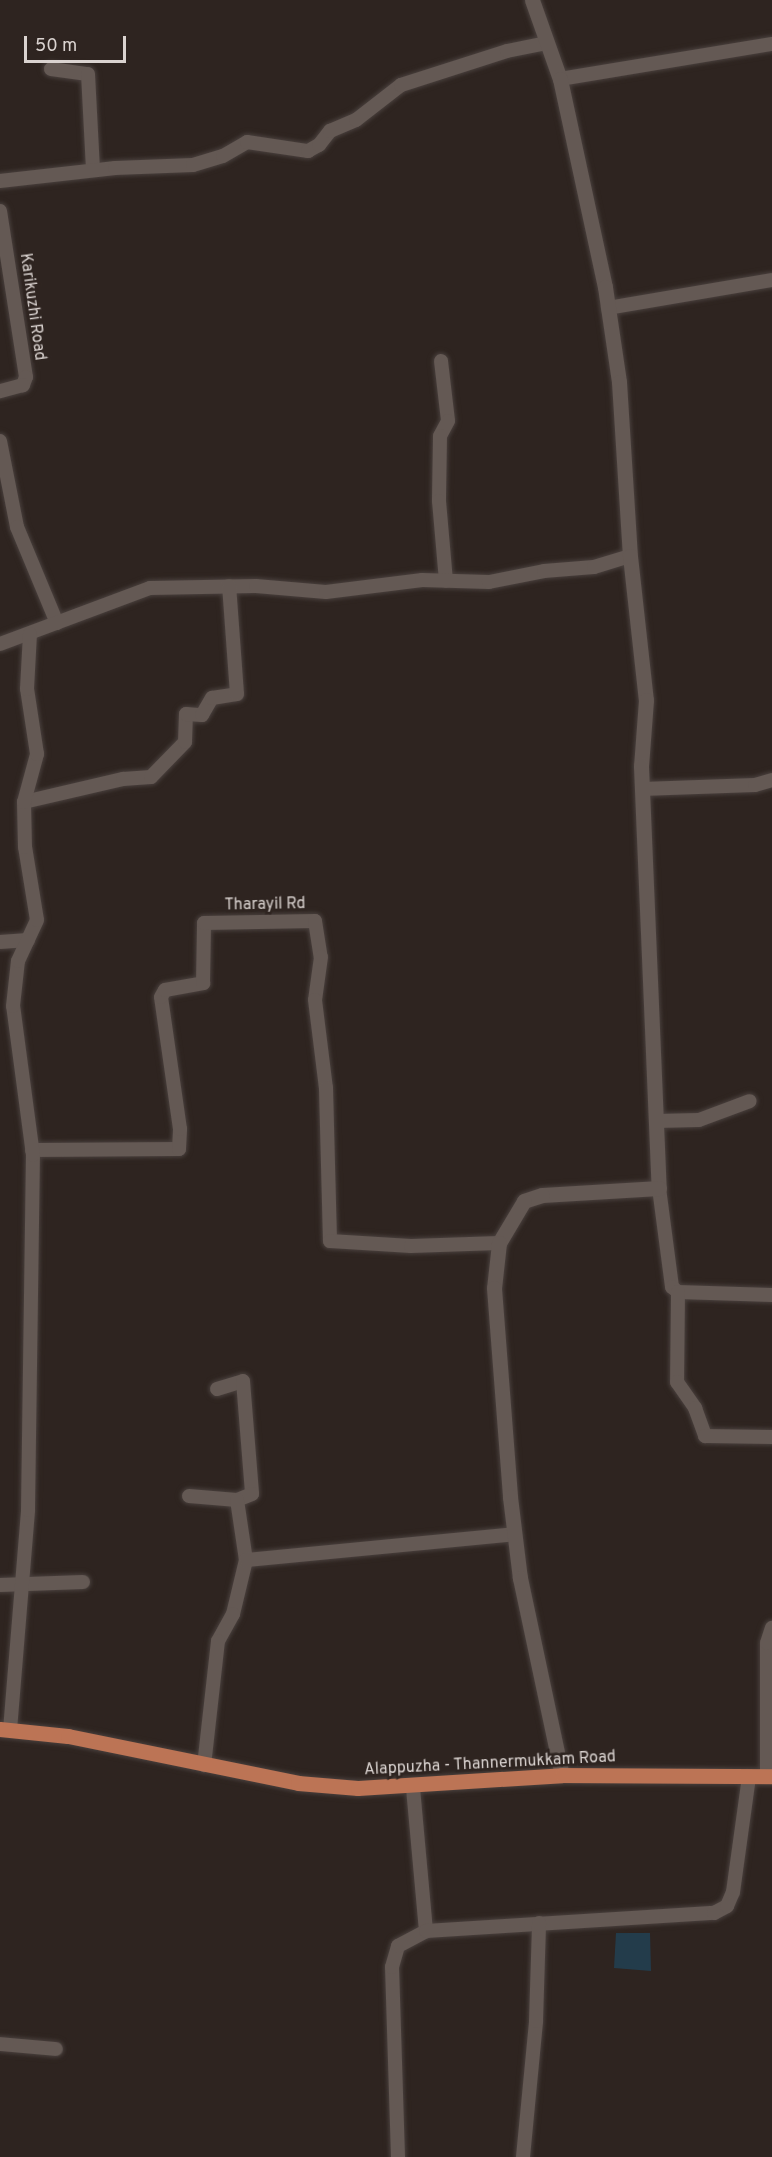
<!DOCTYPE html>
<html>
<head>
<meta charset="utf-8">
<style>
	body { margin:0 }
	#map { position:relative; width:772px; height:2157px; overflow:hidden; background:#2e2420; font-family:Overpass,sans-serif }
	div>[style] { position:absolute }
	.water>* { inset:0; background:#233c4b }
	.roads { filter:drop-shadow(0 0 2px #49403d) drop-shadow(0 0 2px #49403d) }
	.minor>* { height:14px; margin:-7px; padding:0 7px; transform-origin:7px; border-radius:7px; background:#645954 }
	.secondary>* { height:15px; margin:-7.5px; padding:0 7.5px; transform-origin:7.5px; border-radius:7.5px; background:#645954 }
	.primary>* { height:15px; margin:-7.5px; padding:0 7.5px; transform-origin:7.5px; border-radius:7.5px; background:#bc7455 }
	span { translate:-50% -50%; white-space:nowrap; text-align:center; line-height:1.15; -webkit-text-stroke:5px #2e2420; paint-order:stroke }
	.street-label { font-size:16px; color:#dad3d0 }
	.scale { position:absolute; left:24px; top:36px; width:102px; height:27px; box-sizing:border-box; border:3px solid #dad3d0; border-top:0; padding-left:8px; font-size:18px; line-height:21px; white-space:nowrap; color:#dad3d0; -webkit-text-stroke:4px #2e2420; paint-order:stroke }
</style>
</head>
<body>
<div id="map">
	<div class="water">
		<i style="clip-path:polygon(616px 1933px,650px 1933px,651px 1971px,614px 1968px)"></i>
	</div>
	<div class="roads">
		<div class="minor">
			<i style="left:51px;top:69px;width:37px;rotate:8deg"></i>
			<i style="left:88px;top:74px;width:96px;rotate:87deg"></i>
			<i style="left:560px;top:79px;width:215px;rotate:-9.4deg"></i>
			<i style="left:0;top:181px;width:116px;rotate:-6.4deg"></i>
			<i style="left:115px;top:168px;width:78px;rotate:-2.2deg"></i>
			<i style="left:193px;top:165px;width:31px;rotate:-17deg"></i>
			<i style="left:223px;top:156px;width:28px;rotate:-30deg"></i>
			<i style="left:247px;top:142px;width:62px;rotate:8.4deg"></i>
			<i style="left:308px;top:151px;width:13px;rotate:-29deg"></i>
			<i style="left:319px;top:145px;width:18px;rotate:-52deg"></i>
			<i style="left:330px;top:131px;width:28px;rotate:-23deg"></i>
			<i style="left:356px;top:120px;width:57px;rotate:-37.9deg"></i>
			<i style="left:401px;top:85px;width:111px;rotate:-17.8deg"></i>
			<i style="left:507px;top:51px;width:41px;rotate:-11.3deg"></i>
			<i style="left:0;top:211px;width:168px;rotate:81.1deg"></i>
			<i style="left:26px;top:377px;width:9px;rotate:111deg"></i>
			<i style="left:23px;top:385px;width:24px;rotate:165deg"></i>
			<i style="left:608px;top:308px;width:166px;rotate:-9.7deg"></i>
			<i style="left:441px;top:361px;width:60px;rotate:83.3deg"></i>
			<i style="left:448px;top:421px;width:17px;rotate:118deg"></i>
			<i style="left:440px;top:436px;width:65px;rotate:90.9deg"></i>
			<i style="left:439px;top:501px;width:80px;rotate:85deg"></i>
			<i style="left:0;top:441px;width:88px;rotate:78.8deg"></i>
			<i style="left:17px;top:527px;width:104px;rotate:67.4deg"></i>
			<i style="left:0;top:644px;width:160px;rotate:-20.5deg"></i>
			<i style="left:150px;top:588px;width:106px;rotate:-1.1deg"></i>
			<i style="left:256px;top:586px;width:70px;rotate:4.9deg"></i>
			<i style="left:326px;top:592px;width:97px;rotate:-7.1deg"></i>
			<i style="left:422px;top:580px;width:67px;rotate:1.7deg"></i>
			<i style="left:489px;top:582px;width:56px;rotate:-11.3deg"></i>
			<i style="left:544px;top:571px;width:50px;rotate:-4.6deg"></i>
			<i style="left:594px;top:567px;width:38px;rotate:-17deg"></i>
			<i style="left:642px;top:789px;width:113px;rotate:-2deg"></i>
			<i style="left:755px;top:785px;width:18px;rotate:-16deg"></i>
			<i style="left:24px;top:802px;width:102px;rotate:-13.1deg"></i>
			<i style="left:123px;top:779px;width:28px;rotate:-4deg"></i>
			<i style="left:151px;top:777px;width:49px;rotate:-45.8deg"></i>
			<i style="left:185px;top:742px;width:28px;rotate:-88deg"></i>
			<i style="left:186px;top:714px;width:16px;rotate:4deg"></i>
			<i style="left:202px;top:715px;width:20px;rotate:-60deg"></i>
			<i style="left:212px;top:698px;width:25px;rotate:-9deg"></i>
			<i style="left:237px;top:694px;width:108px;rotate:-94.2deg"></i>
			<i style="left:0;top:942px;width:28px;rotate:-4deg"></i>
			<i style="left:656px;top:1121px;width:43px;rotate:-1.3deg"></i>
			<i style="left:699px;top:1120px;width:54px;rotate:-20.4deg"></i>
			<i style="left:32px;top:1150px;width:147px;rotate:-0.4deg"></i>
			<i style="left:179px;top:1149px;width:20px;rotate:-87deg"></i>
			<i style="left:180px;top:1129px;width:133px;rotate:-98.2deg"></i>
			<i style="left:161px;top:997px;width:8px;rotate:-60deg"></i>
			<i style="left:165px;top:990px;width:39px;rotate:-10deg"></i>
			<i style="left:203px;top:983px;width:60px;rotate:-89deg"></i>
			<i style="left:204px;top:923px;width:111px;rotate:-1deg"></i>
			<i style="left:315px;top:921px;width:36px;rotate:81deg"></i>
			<i style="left:321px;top:957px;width:43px;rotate:97.9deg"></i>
			<i style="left:315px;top:1000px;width:89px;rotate:82.9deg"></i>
			<i style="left:326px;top:1088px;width:153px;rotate:88.5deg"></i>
			<i style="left:330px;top:1241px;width:81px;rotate:3.5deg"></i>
			<i style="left:411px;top:1246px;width:88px;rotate:-2deg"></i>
			<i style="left:659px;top:1188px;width:100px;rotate:82.5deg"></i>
			<i style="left:672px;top:1287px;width:8px;rotate:40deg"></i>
			<i style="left:678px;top:1292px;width:94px;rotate:1.8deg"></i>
			<i style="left:678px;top:1292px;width:90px;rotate:90.6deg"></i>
			<i style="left:677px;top:1382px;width:32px;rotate:55deg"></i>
			<i style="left:695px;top:1408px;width:30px;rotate:70deg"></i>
			<i style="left:705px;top:1436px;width:67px;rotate:0.9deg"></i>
			<i style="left:217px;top:1389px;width:27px;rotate:-17deg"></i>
			<i style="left:243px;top:1381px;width:113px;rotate:85.4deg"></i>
			<i style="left:252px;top:1494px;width:16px;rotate:158deg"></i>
			<i style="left:189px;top:1496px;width:48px;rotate:4.8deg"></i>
			<i style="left:237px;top:1500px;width:61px;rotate:81.5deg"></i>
			<i style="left:246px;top:1560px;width:56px;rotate:103.5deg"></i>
			<i style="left:233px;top:1614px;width:31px;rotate:119deg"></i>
			<i style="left:218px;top:1641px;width:125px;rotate:96.4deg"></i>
			<i style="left:246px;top:1560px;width:270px;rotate:-5.5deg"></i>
			<i style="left:0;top:1585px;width:83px;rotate:-2.1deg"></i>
			<i style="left:10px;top:1730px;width:221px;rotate:-85.3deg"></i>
			<i style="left:28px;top:1510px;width:355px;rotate:-89.2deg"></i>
			<i style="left:33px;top:1155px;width:150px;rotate:-97.6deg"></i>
			<i style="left:13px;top:1006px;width:45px;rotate:-83.7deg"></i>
			<i style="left:18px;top:961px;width:45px;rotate:-65.1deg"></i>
			<i style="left:37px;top:920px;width:74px;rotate:-99.3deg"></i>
			<i style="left:25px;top:847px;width:45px;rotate:-91.3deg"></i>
			<i style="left:24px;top:802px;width:50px;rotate:-74.8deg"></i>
			<i style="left:37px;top:754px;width:66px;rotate:-98.7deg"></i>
			<i style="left:27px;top:689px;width:55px;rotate:-86.9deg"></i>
			<i style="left:767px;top:1776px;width:133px;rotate:-90deg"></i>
			<i style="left:767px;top:1643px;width:16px;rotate:-72deg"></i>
			<i style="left:413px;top:1788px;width:144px;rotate:84.8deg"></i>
			<i style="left:0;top:2044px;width:56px;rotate:5.1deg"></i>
			<i style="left:398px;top:2157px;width:190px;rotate:-91.8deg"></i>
			<i style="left:392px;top:1967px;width:22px;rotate:-74deg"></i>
			<i style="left:398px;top:1946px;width:32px;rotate:-28deg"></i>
			<i style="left:426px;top:1931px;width:289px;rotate:-3.6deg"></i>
			<i style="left:714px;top:1913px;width:15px;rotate:-28deg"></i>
			<i style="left:727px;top:1906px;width:15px;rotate:-67deg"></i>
			<i style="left:733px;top:1892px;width:117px;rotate:-82.1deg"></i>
			<i style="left:523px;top:2157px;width:137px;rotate:-84.5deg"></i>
			<i style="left:536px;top:2021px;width:98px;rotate:-88.2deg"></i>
		</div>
		<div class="secondary">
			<i style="left:532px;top:0;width:84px;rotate:70.5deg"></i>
			<i style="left:560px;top:79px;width:213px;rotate:77.8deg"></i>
			<i style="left:605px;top:287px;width:96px;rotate:81.6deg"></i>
			<i style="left:619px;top:382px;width:174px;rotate:86.4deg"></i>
			<i style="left:630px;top:556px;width:145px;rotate:83.7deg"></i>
			<i style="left:646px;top:700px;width:66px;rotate:94.3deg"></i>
			<i style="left:641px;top:766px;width:422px;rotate:87.6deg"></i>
			<i style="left:659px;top:1188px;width:117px;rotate:176.6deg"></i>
			<i style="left:542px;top:1195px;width:19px;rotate:162deg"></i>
			<i style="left:524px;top:1201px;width:49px;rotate:120.8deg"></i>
			<i style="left:499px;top:1243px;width:45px;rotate:96.3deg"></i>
			<i style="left:494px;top:1288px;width:210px;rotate:85.6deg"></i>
			<i style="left:510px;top:1497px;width:82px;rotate:83deg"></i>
			<i style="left:520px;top:1578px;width:201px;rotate:78deg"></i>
		</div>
		<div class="primary">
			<i style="left:0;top:1729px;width:68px;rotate:5.9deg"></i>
			<i style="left:68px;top:1736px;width:235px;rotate:11.5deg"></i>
			<i style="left:298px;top:1783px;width:60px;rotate:4.8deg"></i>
			<i style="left:358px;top:1788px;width:204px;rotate:-3.6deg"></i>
			<i style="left:562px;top:1775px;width:210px;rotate:0.3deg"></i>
		</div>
	</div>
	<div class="street-label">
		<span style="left:32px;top:307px;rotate:82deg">Karikuzhi Road</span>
		<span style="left:265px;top:905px;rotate:-1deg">Tharayil Rd</span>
		<span style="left:490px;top:1764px;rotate:-3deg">Alappuzha - Thannermukkam Road</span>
	</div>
	<div class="scale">50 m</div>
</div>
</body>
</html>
